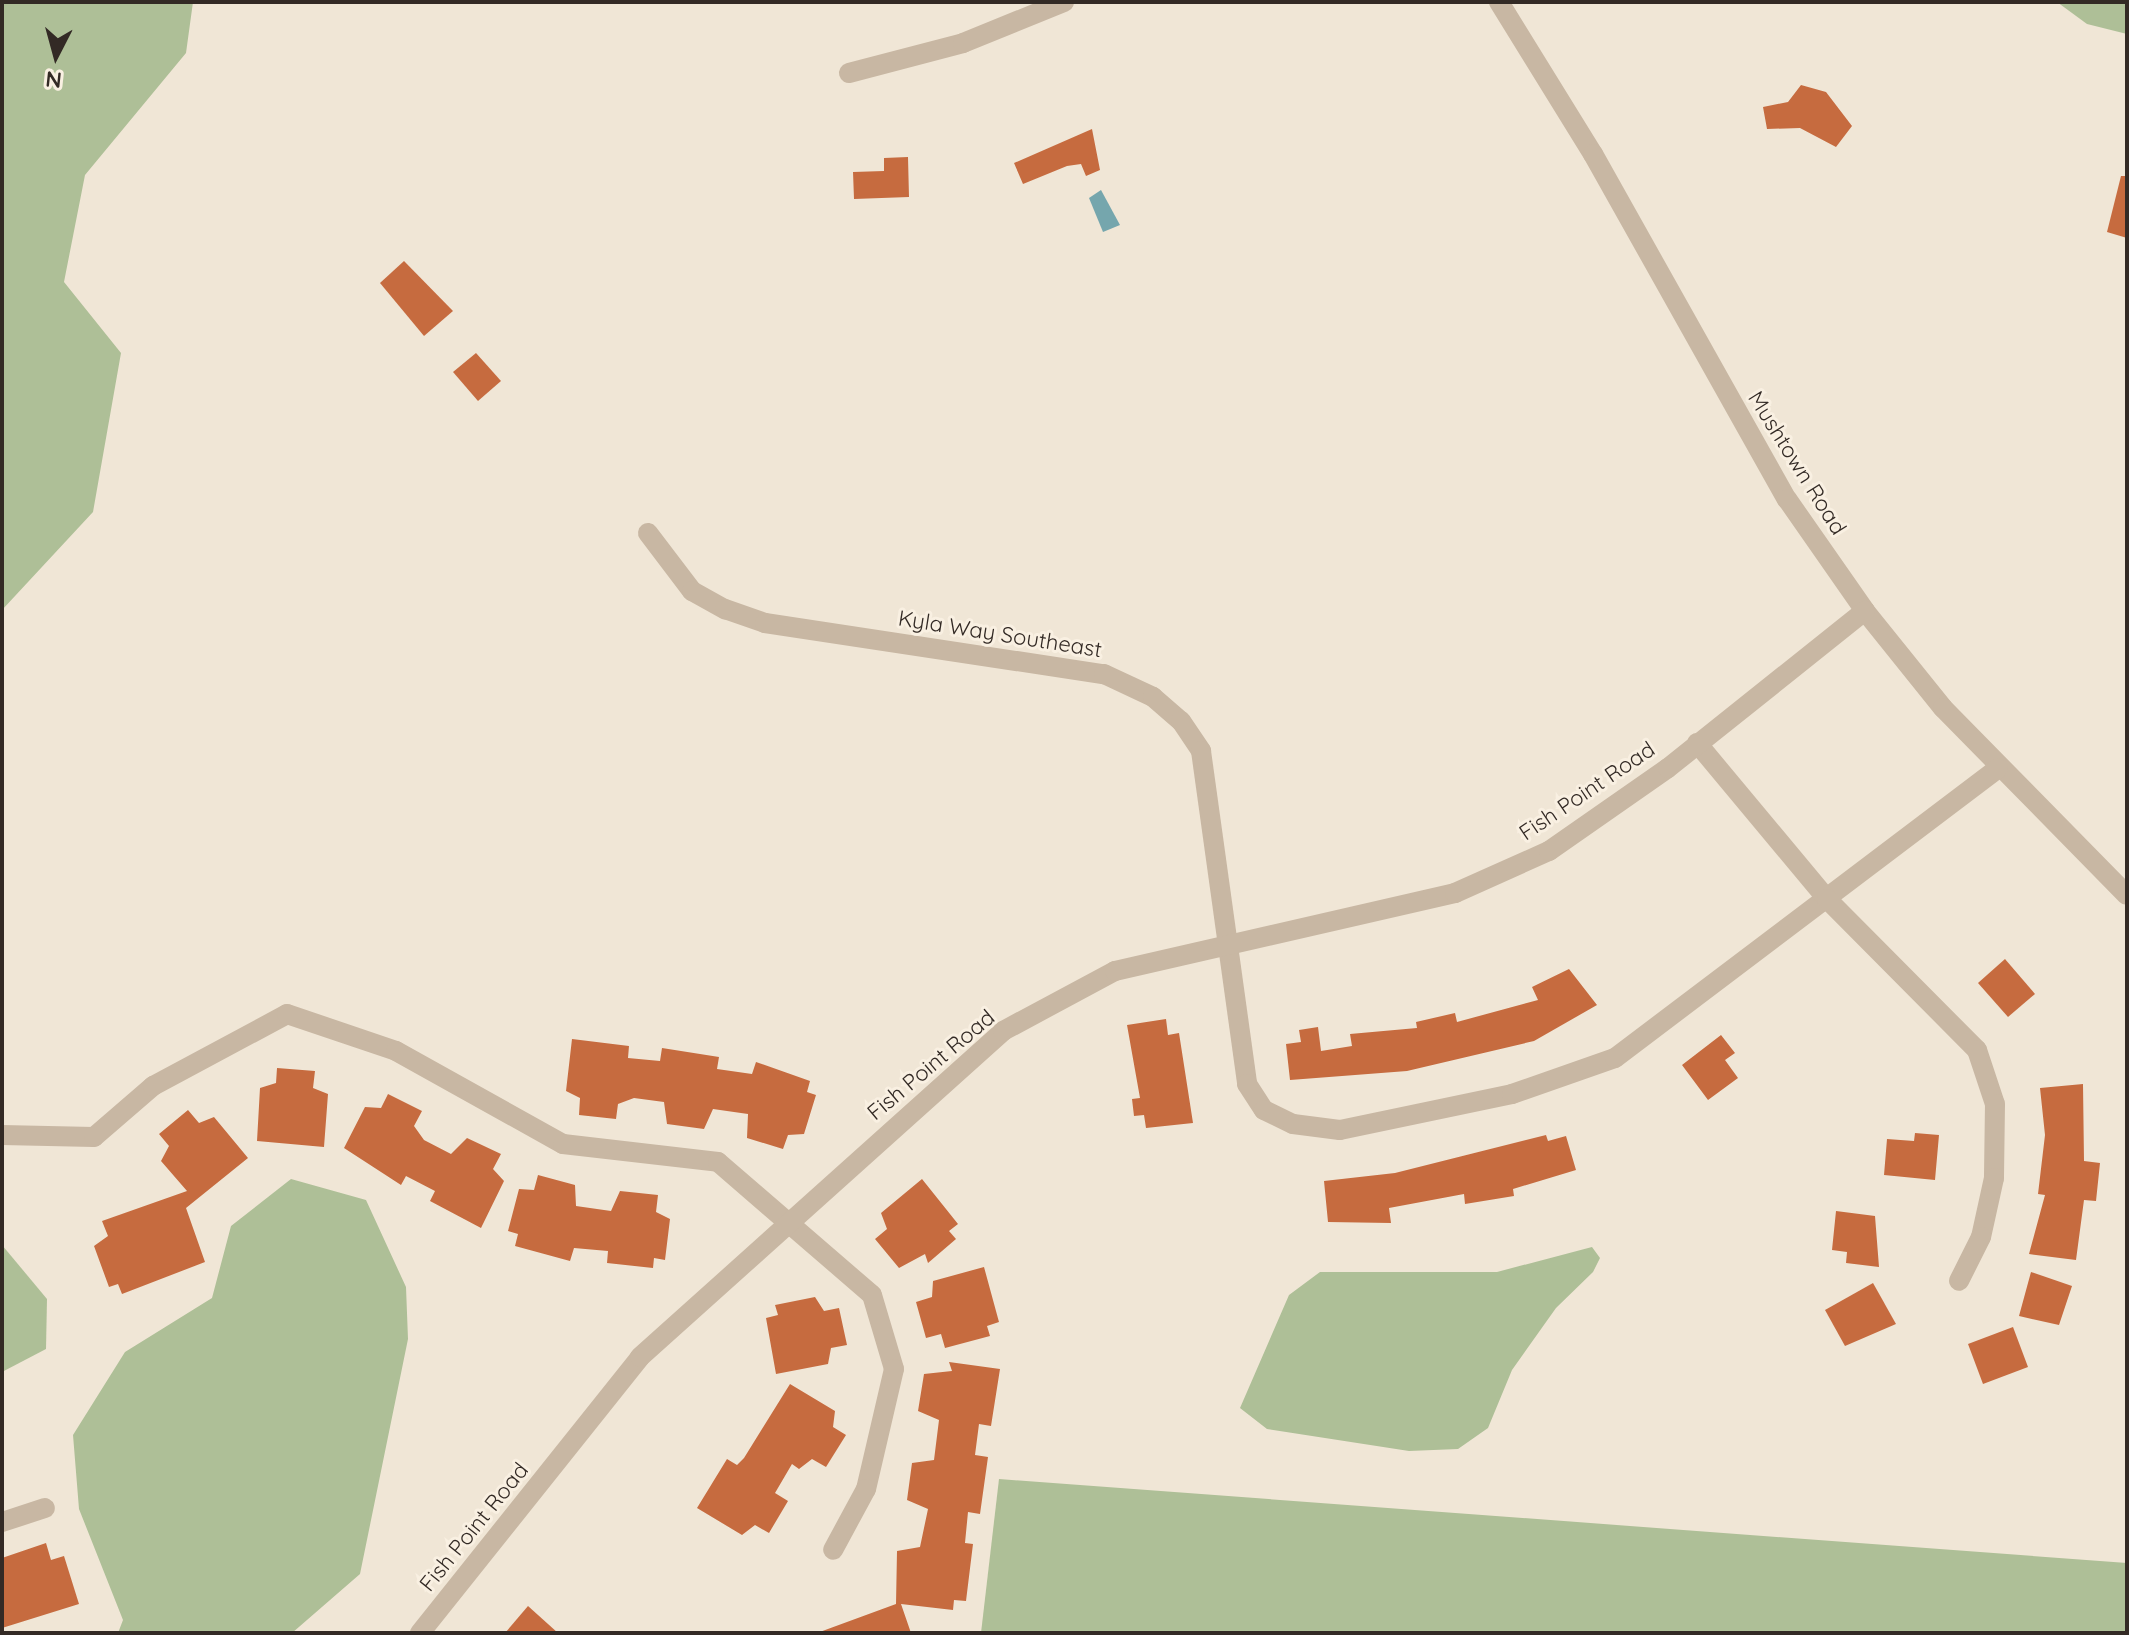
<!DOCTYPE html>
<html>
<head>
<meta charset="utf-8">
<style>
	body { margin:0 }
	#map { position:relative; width:2129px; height:1635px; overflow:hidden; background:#f0e6d6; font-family:Quicksand,sans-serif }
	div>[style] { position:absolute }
	.green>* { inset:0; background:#aebf97 }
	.water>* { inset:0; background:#75a6ad }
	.building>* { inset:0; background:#c66b3f }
	.street>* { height:20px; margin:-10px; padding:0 10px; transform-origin:10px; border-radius:10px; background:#c8b7a3 }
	span { translate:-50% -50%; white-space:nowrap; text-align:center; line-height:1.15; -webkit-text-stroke:6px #f9f0e2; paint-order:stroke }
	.street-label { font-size:22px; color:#332a25 }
	.frame { position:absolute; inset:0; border:4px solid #332a25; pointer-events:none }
	.north { position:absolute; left:16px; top:16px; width:80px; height:80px; -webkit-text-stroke:6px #f9f0e2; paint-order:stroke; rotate:186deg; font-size:22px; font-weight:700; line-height:32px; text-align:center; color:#332a25 }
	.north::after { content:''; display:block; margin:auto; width:28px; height:36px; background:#332a25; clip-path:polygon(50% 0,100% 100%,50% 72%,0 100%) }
</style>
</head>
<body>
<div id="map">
	<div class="green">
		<i style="clip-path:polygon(2px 2px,193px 2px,186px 53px,85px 175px,64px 282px,121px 353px,93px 512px,2px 610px)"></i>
		<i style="clip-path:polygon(2057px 2px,2127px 2px,2127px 34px,2087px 24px)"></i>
		<i style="clip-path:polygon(291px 1179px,366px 1200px,406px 1287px,408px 1339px,360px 1574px,292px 1633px,118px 1633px,123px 1620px,79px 1509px,73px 1435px,125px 1352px,212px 1298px,231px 1226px)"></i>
		<i style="clip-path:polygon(2px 1245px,47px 1299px,46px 1349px,2px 1372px)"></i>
		<i style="clip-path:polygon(1592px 1247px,1600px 1258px,1593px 1272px,1556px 1308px,1512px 1370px,1488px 1428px,1458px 1449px,1409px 1451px,1267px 1429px,1240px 1408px,1289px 1295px,1320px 1272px,1497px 1272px)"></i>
		<i style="clip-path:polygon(999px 1479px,2127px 1563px,2127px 1633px,981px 1633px)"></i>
	</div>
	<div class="water">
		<i style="clip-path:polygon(1101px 190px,1120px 225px,1103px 232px,1089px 198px)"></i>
	</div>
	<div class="building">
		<i style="clip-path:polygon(1801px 85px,1826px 92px,1852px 126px,1836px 147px,1800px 128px,1767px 129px,1763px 107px,1788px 102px)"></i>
		<i style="clip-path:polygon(1092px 129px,1100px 170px,1086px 176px,1081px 164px,1067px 166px,1023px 184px,1014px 163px)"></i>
		<i style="clip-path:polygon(908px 157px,909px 197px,854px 199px,853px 172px,884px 171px,884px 158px)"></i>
		<i style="clip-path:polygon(2121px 176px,2127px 176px,2127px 238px,2107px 232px)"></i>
		<i style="clip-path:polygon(404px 261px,453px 311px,424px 336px,380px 283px)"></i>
		<i style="clip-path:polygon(476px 353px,501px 381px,478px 401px,453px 372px)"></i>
		<i style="clip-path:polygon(2005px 959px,2035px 994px,2008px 1017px,1978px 983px)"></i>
		<i style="clip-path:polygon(1569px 969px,1597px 1005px,1534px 1041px,1407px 1071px,1290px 1080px,1286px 1044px,1301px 1042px,1299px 1030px,1318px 1027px,1321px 1051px,1352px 1046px,1350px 1034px,1417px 1028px,1416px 1022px,1455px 1013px,1457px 1022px,1538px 1000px,1532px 987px)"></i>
		<i style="clip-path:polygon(1166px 1019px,1168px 1035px,1179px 1033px,1193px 1123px,1146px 1128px,1144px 1115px,1134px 1116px,1132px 1099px,1140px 1098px,1127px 1025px)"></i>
		<i style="clip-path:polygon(1721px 1035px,1735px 1053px,1725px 1060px,1738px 1078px,1708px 1100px,1682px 1065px)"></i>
		<i style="clip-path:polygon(572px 1039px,629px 1046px,628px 1058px,660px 1061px,662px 1048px,719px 1057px,717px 1069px,752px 1074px,756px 1062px,810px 1081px,807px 1092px,816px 1095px,804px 1134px,788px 1135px,783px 1149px,747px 1138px,748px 1114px,713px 1109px,704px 1129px,667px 1124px,664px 1102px,634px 1098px,618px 1104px,616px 1119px,579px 1115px,580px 1098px,566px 1091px)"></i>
		<i style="clip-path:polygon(277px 1068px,315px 1071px,313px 1088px,328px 1094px,324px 1147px,257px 1141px,260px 1088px,276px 1083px)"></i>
		<i style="clip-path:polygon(2083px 1084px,2084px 1161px,2100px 1163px,2096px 1201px,2084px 1200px,2076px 1260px,2029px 1254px,2045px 1195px,2038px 1194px,2045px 1135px,2040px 1088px)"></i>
		<i style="clip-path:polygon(388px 1094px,422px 1111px,414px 1126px,424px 1140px,451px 1154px,467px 1138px,501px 1154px,493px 1169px,504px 1181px,481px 1228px,430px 1201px,435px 1191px,406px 1176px,401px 1185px,344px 1148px,365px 1107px,381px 1108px)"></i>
		<i style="clip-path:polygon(188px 1110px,199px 1123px,214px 1117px,248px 1158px,186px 1208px,205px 1262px,122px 1294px,118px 1284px,109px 1287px,94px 1246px,108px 1236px,102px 1221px,187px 1191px,161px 1161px,169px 1146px,159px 1134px)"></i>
		<i style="clip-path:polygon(1915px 1133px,1939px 1135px,1935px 1180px,1884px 1175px,1887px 1139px,1914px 1141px)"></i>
		<i style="clip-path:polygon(1546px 1135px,1548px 1141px,1566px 1136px,1576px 1170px,1513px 1189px,1514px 1196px,1465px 1204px,1464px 1194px,1389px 1208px,1391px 1223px,1328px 1222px,1324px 1181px,1395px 1173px)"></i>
		<i style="clip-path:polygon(538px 1175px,575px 1185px,576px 1206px,611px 1211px,620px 1191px,658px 1195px,656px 1212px,670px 1219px,665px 1260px,654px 1258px,653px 1268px,607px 1263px,608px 1251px,574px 1248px,570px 1261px,515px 1246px,518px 1234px,508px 1231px,519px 1189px,534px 1190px)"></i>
		<i style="clip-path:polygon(922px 1179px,958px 1224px,949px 1231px,956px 1239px,928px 1263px,925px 1254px,899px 1268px,875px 1239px,887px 1229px,881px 1213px)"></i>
		<i style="clip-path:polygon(1836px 1211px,1875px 1216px,1879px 1267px,1846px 1263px,1847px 1252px,1832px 1250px)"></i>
		<i style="clip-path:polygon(984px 1267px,999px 1322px,987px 1326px,990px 1336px,945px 1348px,941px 1334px,926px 1338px,916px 1302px,932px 1297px,933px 1281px)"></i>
		<i style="clip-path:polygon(2031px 1272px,2072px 1286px,2059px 1325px,2019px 1316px)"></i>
		<i style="clip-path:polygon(1873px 1283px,1896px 1324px,1845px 1346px,1825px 1310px)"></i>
		<i style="clip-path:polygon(815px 1297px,824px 1311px,839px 1308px,847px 1345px,831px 1348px,828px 1364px,776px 1374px,766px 1318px,778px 1315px,775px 1305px)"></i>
		<i style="clip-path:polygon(2013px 1327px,2028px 1367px,1983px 1384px,1968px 1344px)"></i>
		<i style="clip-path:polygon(949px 1362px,1000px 1369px,991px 1426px,979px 1424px,975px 1455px,988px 1457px,980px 1514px,968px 1512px,965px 1543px,973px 1544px,966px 1601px,954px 1600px,953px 1610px,901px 1604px,911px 1633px,817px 1633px,896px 1604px,897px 1551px,920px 1547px,928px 1509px,907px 1500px,912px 1463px,934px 1460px,939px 1420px,918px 1411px,924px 1374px,952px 1371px)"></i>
		<i style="clip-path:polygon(790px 1384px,835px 1411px,833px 1427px,846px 1435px,826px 1467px,812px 1459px,799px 1469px,792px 1464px,775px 1493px,788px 1501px,769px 1533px,755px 1525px,742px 1535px,697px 1508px,727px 1459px,737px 1465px,744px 1458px)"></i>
		<i style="clip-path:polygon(46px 1543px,51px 1560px,64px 1556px,79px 1604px,2px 1628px,2px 1558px)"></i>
		<i style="clip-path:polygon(528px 1606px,558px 1633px,505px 1633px)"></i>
	</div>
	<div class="street">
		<i style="left:1499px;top:2px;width:179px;rotate:58.3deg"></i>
		<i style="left:1593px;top:154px;width:396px;rotate:60.7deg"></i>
		<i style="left:1787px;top:499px;width:136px;rotate:55.1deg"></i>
		<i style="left:1865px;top:611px;width:124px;rotate:51.2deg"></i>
		<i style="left:1943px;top:708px;width:262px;rotate:45.5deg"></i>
		<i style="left:849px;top:73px;width:118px;rotate:-14.7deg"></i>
		<i style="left:963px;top:43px;width:109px;rotate:-22.1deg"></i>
		<i style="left:648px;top:533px;width:73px;rotate:52.8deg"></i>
		<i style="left:692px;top:591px;width:38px;rotate:29deg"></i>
		<i style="left:725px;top:609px;width:42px;rotate:19.3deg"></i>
		<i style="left:765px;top:623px;width:343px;rotate:8.6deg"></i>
		<i style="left:1104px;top:674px;width:54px;rotate:25.1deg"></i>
		<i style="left:1153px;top:697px;width:37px;rotate:41deg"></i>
		<i style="left:1181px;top:721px;width:36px;rotate:56deg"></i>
		<i style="left:1201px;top:751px;width:336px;rotate:82.1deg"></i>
		<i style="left:1247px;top:1084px;width:31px;rotate:57deg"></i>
		<i style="left:1264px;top:1110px;width:32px;rotate:26deg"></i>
		<i style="left:1293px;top:1124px;width:47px;rotate:7.3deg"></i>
		<i style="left:1340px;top:1130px;width:176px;rotate:-11.8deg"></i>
		<i style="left:1512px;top:1094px;width:109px;rotate:-19.3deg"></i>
		<i style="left:1615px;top:1058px;width:480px;rotate:-37.1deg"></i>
		<i style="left:1697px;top:743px;width:203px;rotate:50.2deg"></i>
		<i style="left:1827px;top:899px;width:213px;rotate:45.2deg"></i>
		<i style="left:1977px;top:1050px;width:57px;rotate:71.6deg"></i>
		<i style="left:1995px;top:1104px;width:74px;rotate:90.8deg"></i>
		<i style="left:1994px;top:1178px;width:60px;rotate:102.4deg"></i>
		<i style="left:1981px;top:1237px;width:49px;rotate:116.6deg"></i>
		<i style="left:2px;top:1135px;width:92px;rotate:1.2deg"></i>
		<i style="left:94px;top:1137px;width:78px;rotate:-40.8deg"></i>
		<i style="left:153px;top:1086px;width:152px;rotate:-28.2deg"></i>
		<i style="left:287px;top:1014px;width:115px;rotate:18.7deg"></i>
		<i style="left:396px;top:1051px;width:191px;rotate:29.1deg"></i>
		<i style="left:563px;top:1144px;width:156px;rotate:6.6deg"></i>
		<i style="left:718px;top:1162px;width:203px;rotate:40.8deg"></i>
		<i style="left:872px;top:1295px;width:77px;rotate:73.4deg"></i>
		<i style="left:894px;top:1369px;width:123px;rotate:103.1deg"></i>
		<i style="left:866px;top:1489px;width:69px;rotate:118.4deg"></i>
		<i style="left:2px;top:1522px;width:45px;rotate:-18deg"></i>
		<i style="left:420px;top:1633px;width:353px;rotate:-51.4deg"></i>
		<i style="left:640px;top:1357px;width:488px;rotate:-41.9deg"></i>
		<i style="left:1003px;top:1031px;width:127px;rotate:-28.2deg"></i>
		<i style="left:1115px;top:971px;width:349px;rotate:-12.9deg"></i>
		<i style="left:1455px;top:893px;width:103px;rotate:-24.1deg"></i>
		<i style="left:1549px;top:851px;width:145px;rotate:-34.9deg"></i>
		<i style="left:1668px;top:768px;width:252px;rotate:-38.6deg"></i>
	</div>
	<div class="street-label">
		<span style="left:1797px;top:463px;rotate:58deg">Mushtown Road</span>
		<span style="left:1000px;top:634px;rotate:9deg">Kyla Way Southeast</span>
		<span style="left:1587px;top:791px;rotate:-34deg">Fish Point Road</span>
		<span style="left:931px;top:1065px;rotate:-40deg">Fish Point Road</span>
		<span style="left:474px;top:1527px;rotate:-51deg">Fish Point Road</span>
	</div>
	<div class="frame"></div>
	<div class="north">N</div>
</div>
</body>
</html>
